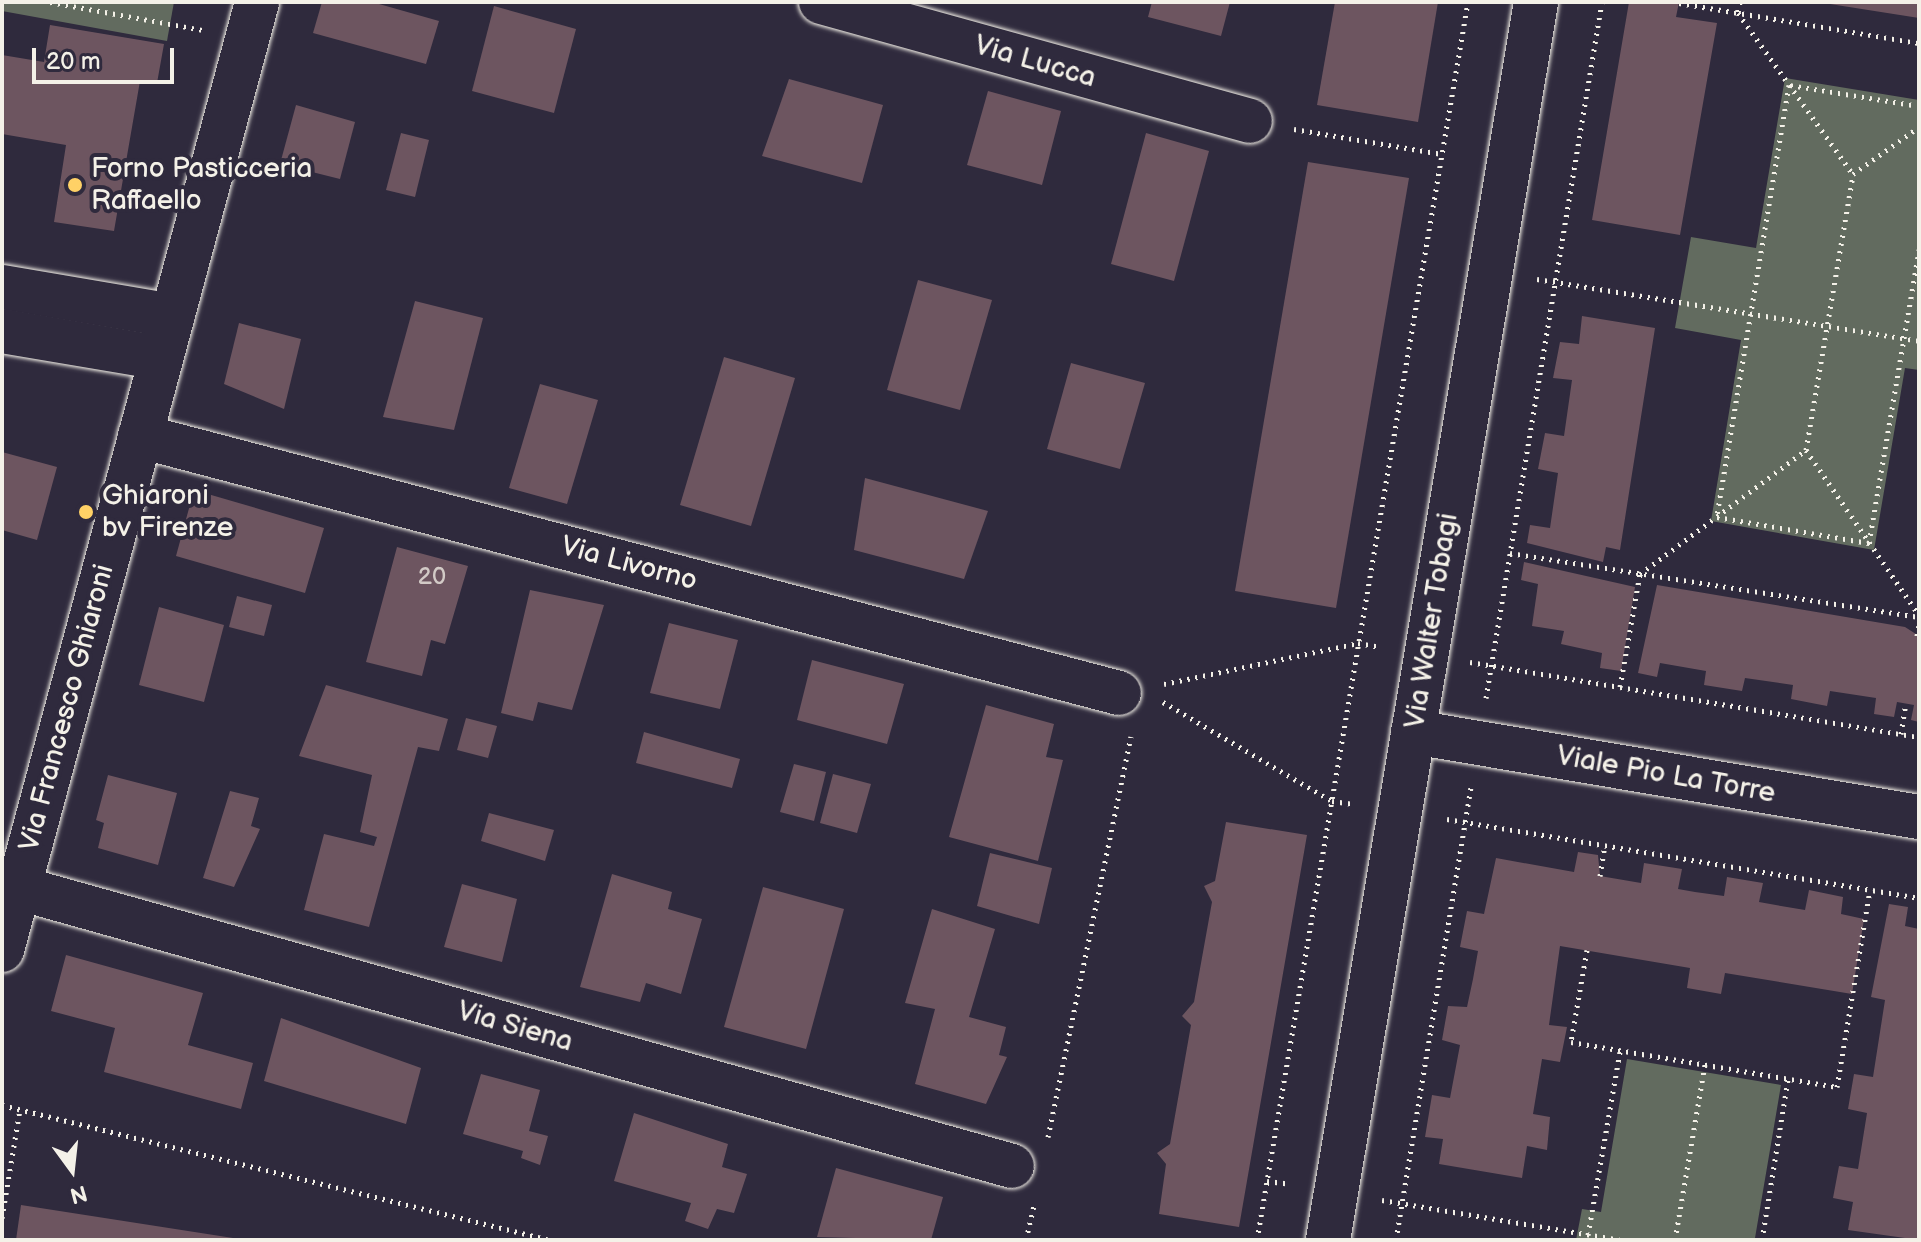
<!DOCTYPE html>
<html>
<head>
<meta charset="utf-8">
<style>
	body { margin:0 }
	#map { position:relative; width:1921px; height:1242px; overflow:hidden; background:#2f2a3d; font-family:"Balsamiq Sans",sans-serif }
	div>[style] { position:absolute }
	.green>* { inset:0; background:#626b5f }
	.building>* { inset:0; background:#6d5560 }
	.path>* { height:5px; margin-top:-2.5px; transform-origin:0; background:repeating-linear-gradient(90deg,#f4f1e8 0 2px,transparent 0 8px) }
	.roads { filter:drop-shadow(0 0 2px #f4f1e8) drop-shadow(0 0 2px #f4f1e8) }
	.street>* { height:44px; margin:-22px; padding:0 22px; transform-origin:22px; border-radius:22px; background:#2f2a3d }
	.dots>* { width:22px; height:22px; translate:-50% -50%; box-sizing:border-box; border:4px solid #2f2a3d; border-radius:50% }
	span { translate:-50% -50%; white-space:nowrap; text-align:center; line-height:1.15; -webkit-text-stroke:8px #2f2a3d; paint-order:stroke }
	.number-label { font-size:24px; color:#d2cac6 }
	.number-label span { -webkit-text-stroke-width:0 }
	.street-label { font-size:28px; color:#f4f1e8 }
	.poi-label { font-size:28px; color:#f4f1e8 }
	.left { translate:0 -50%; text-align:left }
	.frame { position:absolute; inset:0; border:4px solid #f4f1e8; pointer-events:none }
	.north { position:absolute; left:32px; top:1130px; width:80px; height:80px; -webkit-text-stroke:6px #2f2a3d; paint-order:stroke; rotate:165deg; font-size:22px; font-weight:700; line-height:32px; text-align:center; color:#f4f1e8 }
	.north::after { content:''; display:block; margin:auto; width:28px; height:36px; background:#f4f1e8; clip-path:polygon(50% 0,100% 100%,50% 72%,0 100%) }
	.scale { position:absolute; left:32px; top:48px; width:142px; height:36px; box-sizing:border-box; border:4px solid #f4f1e8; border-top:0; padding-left:10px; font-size:24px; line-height:28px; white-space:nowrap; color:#f4f1e8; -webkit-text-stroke:6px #2f2a3d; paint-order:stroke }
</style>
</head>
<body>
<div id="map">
	<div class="green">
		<i style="clip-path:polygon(2px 2px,174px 2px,167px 41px,2px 11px)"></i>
		<i style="clip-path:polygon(1785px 78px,1919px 100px,1919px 370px,1905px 368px,1874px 550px,1711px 521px,1741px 340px,1675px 328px,1691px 237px,1756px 248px)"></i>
		<i style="clip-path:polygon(1627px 1059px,1781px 1085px,1755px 1238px,1763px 1240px,1576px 1240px,1582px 1209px,1601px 1212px)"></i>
	</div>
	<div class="building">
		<i style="clip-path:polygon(322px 2px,372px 2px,439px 21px,426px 64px,313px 33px)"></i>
		<i style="clip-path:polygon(1152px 2px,1230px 2px,1221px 36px,1148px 17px)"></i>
		<i style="clip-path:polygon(1335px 2px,1438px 2px,1418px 122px,1317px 105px)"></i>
		<i style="clip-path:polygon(1629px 2px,1679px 2px,1676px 17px,1717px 23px,1680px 235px,1592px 220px)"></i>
		<i style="clip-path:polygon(1919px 2px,1919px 18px,1830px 4px,1830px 2px)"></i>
		<i style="clip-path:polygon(494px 6px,576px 29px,554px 113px,472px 91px)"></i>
		<i style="clip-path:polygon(50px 25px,164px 44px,157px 83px,140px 81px,114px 231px,54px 222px,66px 145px,2px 134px,2px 55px,44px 62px)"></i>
		<i style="clip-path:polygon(789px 79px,883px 105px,862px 183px,762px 156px)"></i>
		<i style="clip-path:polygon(988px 91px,1061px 111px,1042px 185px,967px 165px)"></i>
		<i style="clip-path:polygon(296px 105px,355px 122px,340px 179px,280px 164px)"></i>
		<i style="clip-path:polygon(401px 133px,429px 140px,415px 197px,386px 190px)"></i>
		<i style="clip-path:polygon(1146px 133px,1209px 151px,1174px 281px,1111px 264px)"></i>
		<i style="clip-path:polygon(1308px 162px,1409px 178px,1336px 608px,1235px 591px)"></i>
		<i style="clip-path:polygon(918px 280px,992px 300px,960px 410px,887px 390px)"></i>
		<i style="clip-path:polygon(415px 301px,483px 318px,454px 430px,383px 417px)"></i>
		<i style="clip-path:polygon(1582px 316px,1655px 328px,1620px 550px,1606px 547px,1603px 562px,1527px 543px,1530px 525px,1550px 528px,1558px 473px,1538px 469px,1545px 433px,1564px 436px,1572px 380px,1553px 378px,1560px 342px,1579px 344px)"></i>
		<i style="clip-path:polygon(239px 323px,301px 339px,284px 409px,224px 384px)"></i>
		<i style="clip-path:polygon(724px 357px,795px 378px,751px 526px,680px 505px)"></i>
		<i style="clip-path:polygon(1071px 363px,1145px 383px,1120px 469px,1047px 449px)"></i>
		<i style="clip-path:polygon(540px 384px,598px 400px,567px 504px,509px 488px)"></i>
		<i style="clip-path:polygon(2px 452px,57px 467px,37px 540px,2px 530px)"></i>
		<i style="clip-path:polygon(865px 478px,988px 511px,964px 579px,854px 550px)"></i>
		<i style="clip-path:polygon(194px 490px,324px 528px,305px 593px,176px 556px)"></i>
		<i style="clip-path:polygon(397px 547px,468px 566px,445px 644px,431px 640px,422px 676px,366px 662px)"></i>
		<i style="clip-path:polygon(1524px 562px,1635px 587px,1621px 671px,1600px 668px,1602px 653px,1561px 644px,1564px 631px,1532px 626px,1538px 584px,1521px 580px)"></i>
		<i style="clip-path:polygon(1657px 585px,1905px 627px,1919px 636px,1919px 722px,1911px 720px,1914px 705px,1897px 702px,1894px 717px,1874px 714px,1876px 698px,1830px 691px,1827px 706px,1791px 699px,1793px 685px,1745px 678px,1742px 691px,1704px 685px,1706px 671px,1660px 663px,1657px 677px,1638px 673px)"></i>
		<i style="clip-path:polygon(530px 590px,604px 605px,572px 710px,538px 702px,533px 721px,501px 713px)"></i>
		<i style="clip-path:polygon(237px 596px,272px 605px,264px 636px,229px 627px)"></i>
		<i style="clip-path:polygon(159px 607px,224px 625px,204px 702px,139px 685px)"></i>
		<i style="clip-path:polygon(669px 623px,738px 640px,720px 709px,650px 693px)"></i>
		<i style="clip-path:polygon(812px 660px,904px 684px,887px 744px,797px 720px)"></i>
		<i style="clip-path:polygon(326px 685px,448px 719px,439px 751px,418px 747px,369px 927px,304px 910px,324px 834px,374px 846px,377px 837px,360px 832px,372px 775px,299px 756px)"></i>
		<i style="clip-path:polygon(986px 705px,1054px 724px,1046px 757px,1063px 760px,1038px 861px,949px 837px)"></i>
		<i style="clip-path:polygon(466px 718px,497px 726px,488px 758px,457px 750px)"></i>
		<i style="clip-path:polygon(644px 732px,740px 759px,732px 788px,636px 763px)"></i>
		<i style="clip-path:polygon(794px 764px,826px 772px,814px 821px,780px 812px)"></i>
		<i style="clip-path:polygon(833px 774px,871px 784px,857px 833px,820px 823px)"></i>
		<i style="clip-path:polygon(108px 775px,177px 793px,158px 865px,98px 848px,104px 823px,96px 820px)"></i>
		<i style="clip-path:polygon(230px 791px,259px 798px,251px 826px,260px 829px,234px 887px,203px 878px)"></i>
		<i style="clip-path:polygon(489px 813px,554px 830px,545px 861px,481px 841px)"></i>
		<i style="clip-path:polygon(1226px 822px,1307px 835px,1239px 1227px,1159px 1214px,1166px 1164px,1157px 1153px,1170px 1144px,1191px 1025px,1182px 1016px,1194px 1002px,1212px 902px,1204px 886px,1215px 881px)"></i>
		<i style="clip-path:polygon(1578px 852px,1598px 855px,1600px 876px,1641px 883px,1644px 863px,1682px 869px,1678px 889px,1695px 892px,1724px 896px,1727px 877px,1763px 883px,1759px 902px,1781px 906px,1805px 910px,1809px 890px,1843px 897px,1841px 914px,1864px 919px,1852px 994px,1725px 973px,1721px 994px,1687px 988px,1690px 968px,1560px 946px,1549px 1025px,1567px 1027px,1560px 1062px,1542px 1059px,1533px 1114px,1550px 1117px,1547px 1150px,1527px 1146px,1522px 1178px,1439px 1164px,1443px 1139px,1425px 1137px,1432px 1095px,1450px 1098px,1460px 1045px,1442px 1040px,1448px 1006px,1467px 1007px,1473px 979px,1478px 951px,1460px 947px,1467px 911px,1484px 914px,1496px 858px,1574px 872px)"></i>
		<i style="clip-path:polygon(990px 853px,1052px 868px,1039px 924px,977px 906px)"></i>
		<i style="clip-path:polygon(612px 874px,672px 892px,668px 909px,702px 919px,681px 994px,646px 983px,640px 1002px,580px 987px)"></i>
		<i style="clip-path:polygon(462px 884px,517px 899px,502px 962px,444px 947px)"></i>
		<i style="clip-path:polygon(763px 887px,844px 909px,806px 1049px,724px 1027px)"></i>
		<i style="clip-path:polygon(1889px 904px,1908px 907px,1905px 926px,1919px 929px,1919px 1240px,1848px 1230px,1853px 1202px,1833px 1198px,1839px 1166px,1858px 1169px,1867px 1113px,1848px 1109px,1854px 1074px,1873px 1077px,1885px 1000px,1871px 997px)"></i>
		<i style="clip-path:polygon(932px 909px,995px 929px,969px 1017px,1006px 1027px,999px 1055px,1007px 1057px,986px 1104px,915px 1084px,935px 1009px,905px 1003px)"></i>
		<i style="clip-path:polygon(66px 955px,203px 993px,188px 1045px,253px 1063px,241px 1109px,104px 1072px,115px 1028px,51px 1011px)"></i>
		<i style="clip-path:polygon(281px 1018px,421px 1068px,406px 1124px,264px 1081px)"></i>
		<i style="clip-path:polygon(481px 1074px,540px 1090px,529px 1131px,548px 1136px,540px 1165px,521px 1158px,523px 1151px,463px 1134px)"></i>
		<i style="clip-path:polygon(634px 1113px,728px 1144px,722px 1167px,747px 1174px,734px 1213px,717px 1209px,708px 1229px,685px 1221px,691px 1203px,614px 1181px)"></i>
		<i style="clip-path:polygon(836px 1168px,943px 1197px,931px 1240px,817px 1237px)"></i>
		<i style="clip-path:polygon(21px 1205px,233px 1238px,233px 1240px,16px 1240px)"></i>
	</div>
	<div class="path">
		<i style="left:50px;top:2px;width:156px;rotate:10.4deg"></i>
		<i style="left:1740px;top:2px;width:11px;rotate:100deg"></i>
		<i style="left:1738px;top:13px;width:198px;rotate:54.5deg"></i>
		<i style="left:1853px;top:174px;width:81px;rotate:-35.5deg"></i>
		<i style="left:1679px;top:3px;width:243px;rotate:9.5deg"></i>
		<i style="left:1919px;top:106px;width:132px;rotate:-170.8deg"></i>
		<i style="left:1789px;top:85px;width:438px;rotate:99.5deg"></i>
		<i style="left:1717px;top:517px;width:154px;rotate:9.7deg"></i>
		<i style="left:1869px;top:543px;width:298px;rotate:-80.3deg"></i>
		<i style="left:1294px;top:129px;width:150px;rotate:9.6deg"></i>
		<i style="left:1537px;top:279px;width:387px;rotate:9.2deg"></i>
		<i style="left:1806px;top:450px;width:280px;rotate:-80.3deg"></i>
		<i style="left:1510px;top:553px;width:414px;rotate:8.9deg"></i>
		<i style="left:1917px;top:636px;width:11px;rotate:-80deg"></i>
		<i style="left:1470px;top:662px;width:455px;rotate:9.5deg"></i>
		<i style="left:1164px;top:684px;width:198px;rotate:-11.9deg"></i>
		<i style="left:1358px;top:643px;width:23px;rotate:10deg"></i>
		<i style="left:1620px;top:687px;width:115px;rotate:-80deg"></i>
		<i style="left:1640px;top:574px;width:207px;rotate:-36.8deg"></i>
		<i style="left:1806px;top:450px;width:200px;rotate:55.6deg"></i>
		<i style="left:1486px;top:698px;width:706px;rotate:-80.54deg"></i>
		<i style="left:1163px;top:702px;width:196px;rotate:30.4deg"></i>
		<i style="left:1332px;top:801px;width:22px;rotate:8deg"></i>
		<i style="left:1901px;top:734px;width:31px;rotate:-81deg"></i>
		<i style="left:1447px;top:819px;width:479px;rotate:9.5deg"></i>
		<i style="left:1600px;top:876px;width:30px;rotate:-81deg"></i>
		<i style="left:1587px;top:950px;width:93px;rotate:99.9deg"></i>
		<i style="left:1571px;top:1042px;width:270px;rotate:9.6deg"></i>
		<i style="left:1837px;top:1087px;width:200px;rotate:-80.5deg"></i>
		<i style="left:2px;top:1105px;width:564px;rotate:13.84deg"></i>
		<i style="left:1048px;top:1137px;width:409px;rotate:-78.3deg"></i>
		<i style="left:1267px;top:1181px;width:23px;rotate:7deg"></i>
		<i style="left:1382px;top:1200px;width:241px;rotate:9.5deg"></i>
		<i style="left:2px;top:1218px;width:110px;rotate:-80.6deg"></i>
		<i style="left:1588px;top:1235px;width:187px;rotate:-80.1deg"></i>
		<i style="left:1026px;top:1240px;width:35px;rotate:-77deg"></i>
		<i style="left:1257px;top:1240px;width:1256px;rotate:-80.33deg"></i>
		<i style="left:1396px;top:1240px;width:459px;rotate:-80.6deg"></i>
		<i style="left:1675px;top:1240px;width:178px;rotate:-80.3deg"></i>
		<i style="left:1762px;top:1240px;width:163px;rotate:-80.8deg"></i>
	</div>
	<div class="roads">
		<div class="street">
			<i style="left:821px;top:2px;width:445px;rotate:15.5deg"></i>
			<i style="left:2px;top:287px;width:173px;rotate:9.6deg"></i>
			<i style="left:2px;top:331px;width:161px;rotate:9.6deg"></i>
			<i style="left:140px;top:436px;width:1012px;rotate:14.71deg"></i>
			<i style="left:1413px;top:732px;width:513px;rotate:9.54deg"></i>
			<i style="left:19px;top:888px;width:1031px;rotate:15.64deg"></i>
			<i style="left:2px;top:950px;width:982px;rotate:-74.94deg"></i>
			<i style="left:1328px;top:1240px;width:1255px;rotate:-80.46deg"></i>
		</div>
	</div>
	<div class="dots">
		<i style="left:75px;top:185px;background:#ffd166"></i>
		<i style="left:86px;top:512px;background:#ffd166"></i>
	</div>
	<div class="number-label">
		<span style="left:432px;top:577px">20</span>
	</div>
	<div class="street-label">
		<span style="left:1035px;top:62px;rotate:16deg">Via Lucca</span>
		<span style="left:629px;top:564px;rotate:15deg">Via Livorno</span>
		<span style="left:1432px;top:621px;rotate:-81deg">Via Walter Tobagi</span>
		<span style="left:67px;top:708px;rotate:-75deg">Via Francesco Ghiaroni</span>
		<span style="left:1666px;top:775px;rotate:10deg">Viale Pio La Torre</span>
		<span style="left:515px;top:1027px;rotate:16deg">Via Siena</span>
	</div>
	<div class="poi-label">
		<span class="left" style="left:91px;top:185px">Forno Pasticceria<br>Raffaello</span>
		<span class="left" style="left:102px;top:512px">Ghiaroni<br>bv Firenze</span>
	</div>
	<div class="frame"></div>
	<div class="north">N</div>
	<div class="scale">20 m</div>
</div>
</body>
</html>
